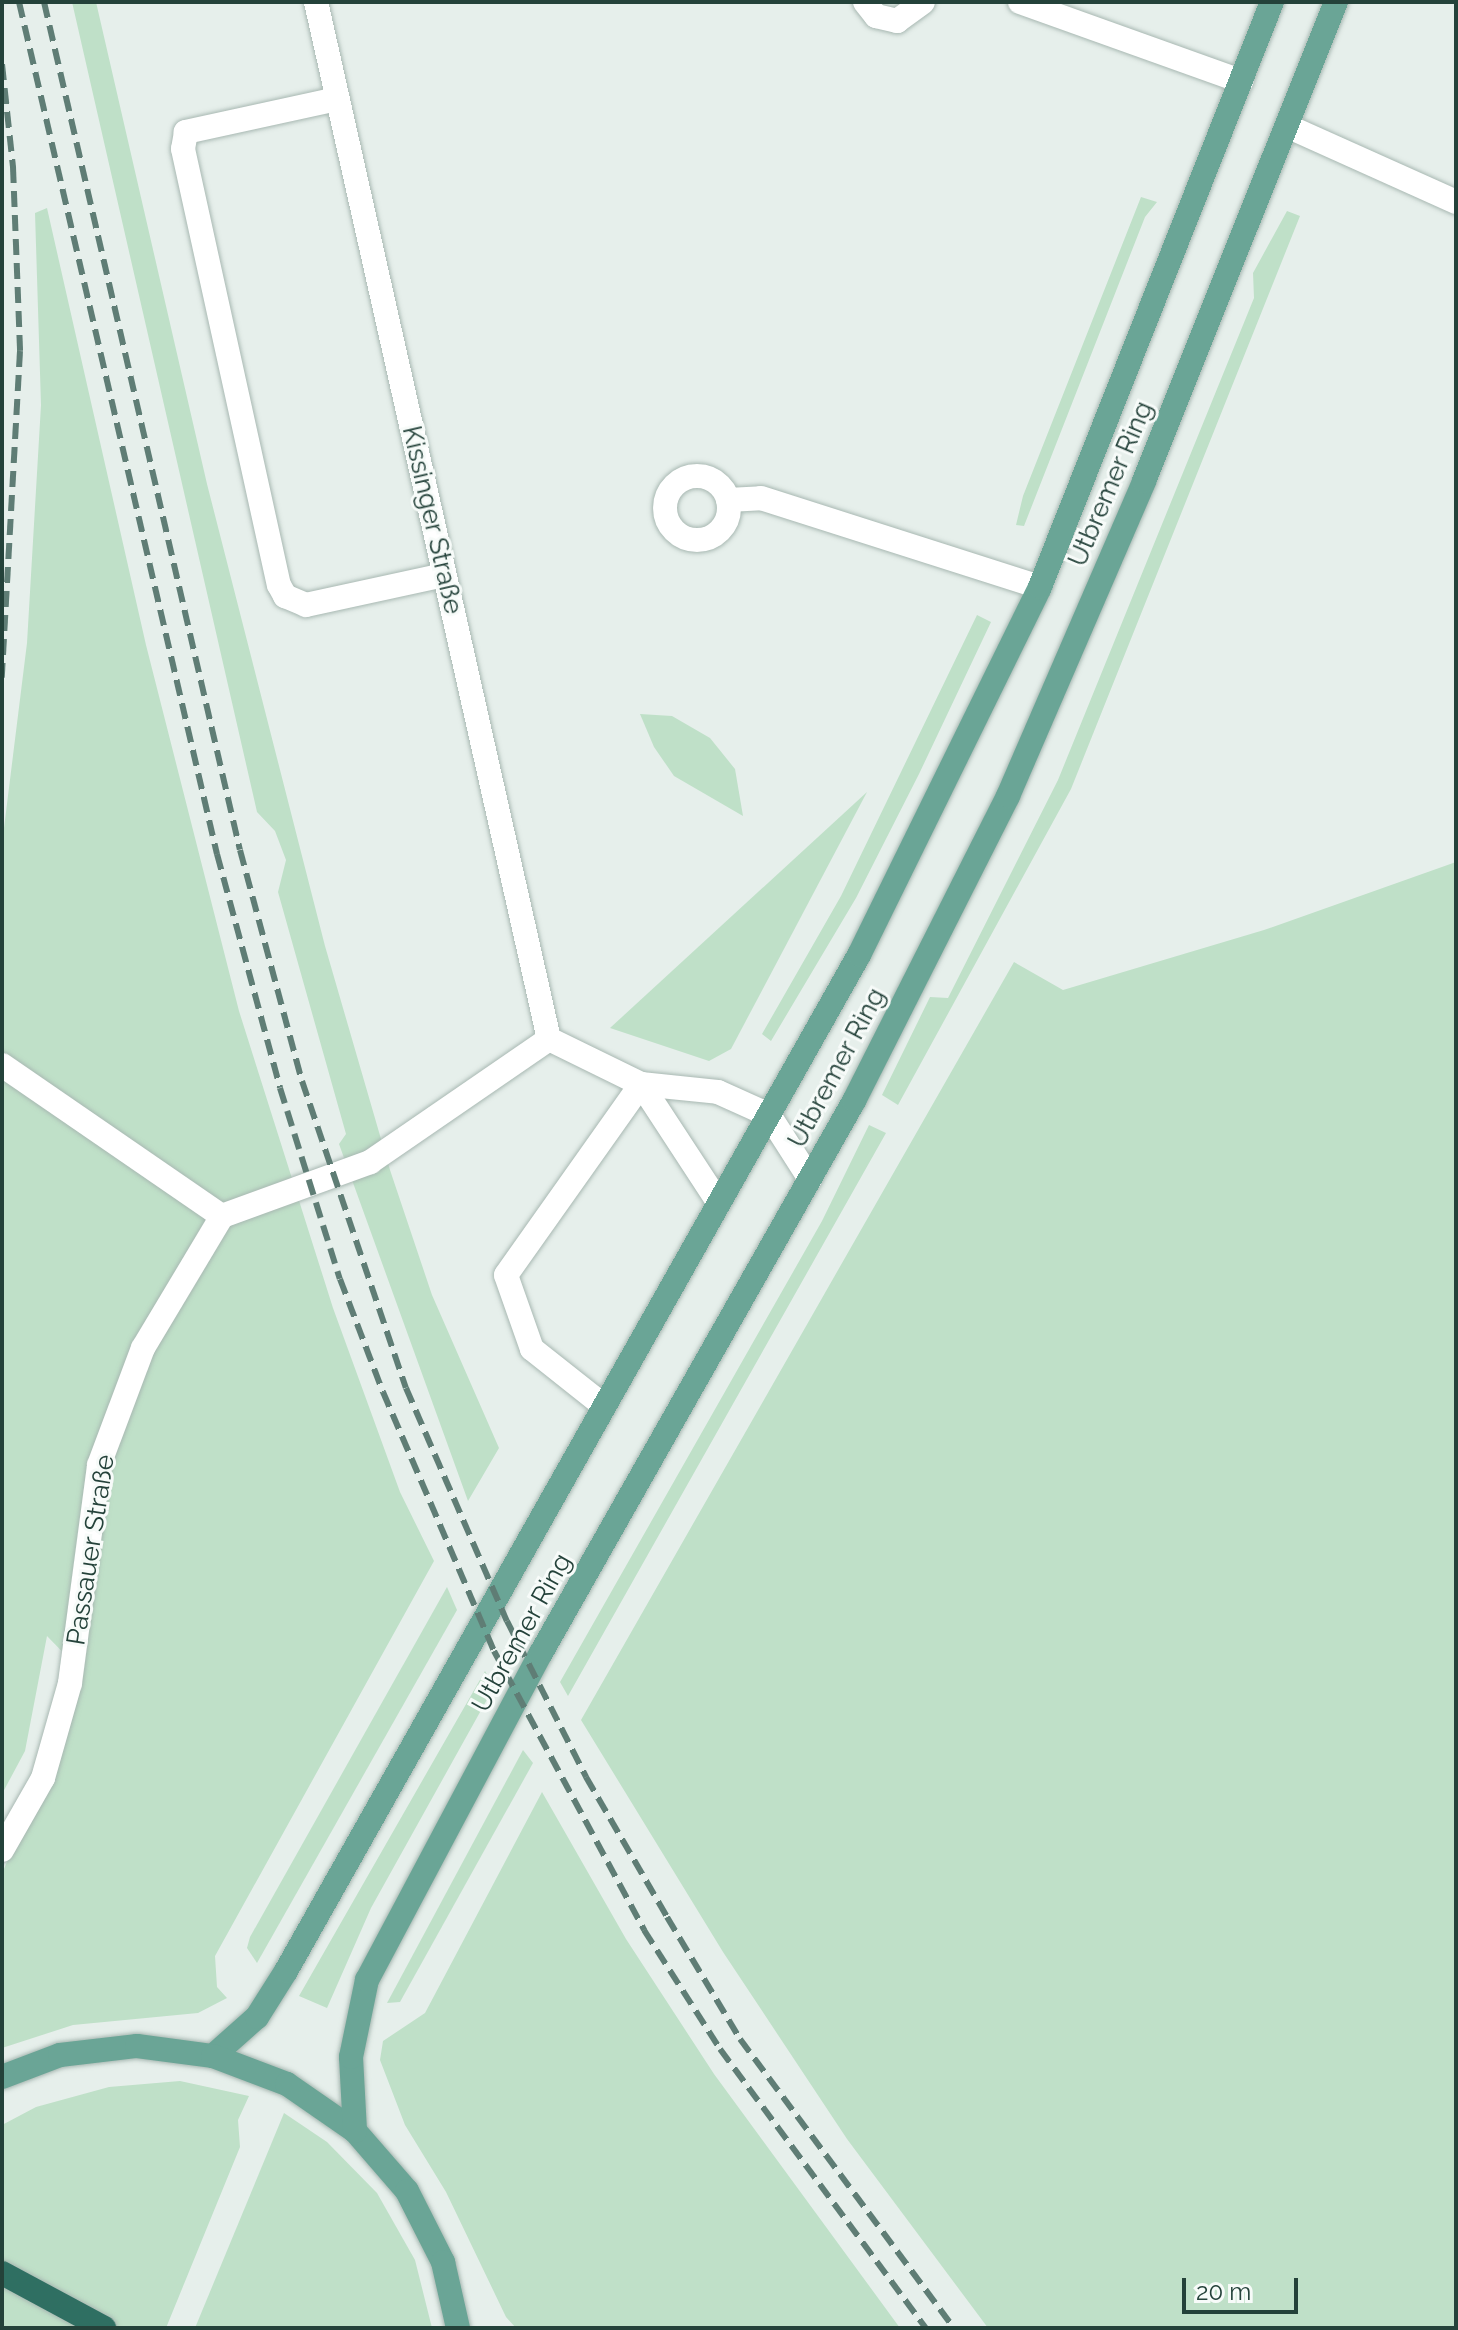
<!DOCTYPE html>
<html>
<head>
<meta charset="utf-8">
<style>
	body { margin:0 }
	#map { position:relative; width:1458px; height:2330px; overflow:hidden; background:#e6efeb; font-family:Raleway,sans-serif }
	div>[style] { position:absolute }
	.green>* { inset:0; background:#bfe0c8 }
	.roads { filter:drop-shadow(0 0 2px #a8b8b2) drop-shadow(0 0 2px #a8b8b2) }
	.minor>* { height:24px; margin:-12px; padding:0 12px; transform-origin:12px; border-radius:12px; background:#fff }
	.minor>.ring { margin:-12px; padding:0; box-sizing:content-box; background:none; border:24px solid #fff; border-radius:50% }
	.major>* { height:24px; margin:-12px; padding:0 12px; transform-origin:12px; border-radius:12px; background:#6aa596 }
	.highway>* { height:24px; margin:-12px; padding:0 12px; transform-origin:12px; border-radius:12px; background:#2f6f62 }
	.rail>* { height:6px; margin-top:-3px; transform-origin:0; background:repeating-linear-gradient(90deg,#5f7d75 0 16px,transparent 0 24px) }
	span { translate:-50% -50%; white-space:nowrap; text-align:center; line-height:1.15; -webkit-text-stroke:6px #f7fbf9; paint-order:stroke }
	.street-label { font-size:26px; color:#24423a }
	.frame { position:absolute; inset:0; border:4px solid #24423a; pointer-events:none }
	.scale { position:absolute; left:1182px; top:2278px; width:116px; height:36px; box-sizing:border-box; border:4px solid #24423a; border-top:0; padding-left:10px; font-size:24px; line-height:28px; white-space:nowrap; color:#24423a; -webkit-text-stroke:6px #f7fbf9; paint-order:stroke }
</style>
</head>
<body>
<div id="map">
	<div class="green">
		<i style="clip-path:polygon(72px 2px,96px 2px,207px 484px,325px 946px,390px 1170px,432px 1295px,499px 1448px,468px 1501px,339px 1144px,346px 1134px,278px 892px,286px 860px,275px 831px,257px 812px)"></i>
		<i style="clip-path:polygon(1141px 197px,1157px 202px,1145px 217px,1024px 526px,1016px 525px,1023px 496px)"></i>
		<i style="clip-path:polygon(47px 208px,146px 645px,239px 1011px,333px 1308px,400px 1492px,434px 1561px,215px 1956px,217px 1987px,227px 1998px,198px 2013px,73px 2025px,2px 2048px,2px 1874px,83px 1673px,47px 1636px,25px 1751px,2px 1794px,2px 844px,27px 643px,41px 405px,35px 213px)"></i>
		<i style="clip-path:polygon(1287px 211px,1300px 216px,1071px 789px,898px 1105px,882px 1095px,930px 997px,948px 998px,1058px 780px,1254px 298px,1253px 273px)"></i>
		<i style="clip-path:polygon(977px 615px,991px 622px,919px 774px,856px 898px,771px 1041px,762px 1034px,841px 896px)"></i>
		<i style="clip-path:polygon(640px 714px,672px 716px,710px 738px,735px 769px,743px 816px,674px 776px,654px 747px)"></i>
		<i style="clip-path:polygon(867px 792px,731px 1049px,709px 1061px,610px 1028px)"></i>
		<i style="clip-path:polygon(1456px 862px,1456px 2328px,988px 2328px,847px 2139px,723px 1952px,581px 1720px,1014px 962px,1063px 990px,1264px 930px)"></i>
		<i style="clip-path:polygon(869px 1125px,886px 1133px,568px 1696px,560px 1682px,822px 1221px)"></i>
		<i style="clip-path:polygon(447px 1587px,457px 1610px,257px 1963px,247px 1948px,250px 1937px)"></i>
		<i style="clip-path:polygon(485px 1671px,494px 1687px,371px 1908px,327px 2008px,299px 1996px)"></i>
		<i style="clip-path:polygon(523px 1750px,533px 1763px,400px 2002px,387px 2003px)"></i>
		<i style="clip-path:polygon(542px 1792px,626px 1939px,714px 2074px,900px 2328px,516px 2328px,506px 2317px,446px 2192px,405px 2125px,380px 2060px,383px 2041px,425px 2013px)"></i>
		<i style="clip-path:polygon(180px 2081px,249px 2096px,238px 2120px,240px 2147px,166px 2328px,2px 2328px,2px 2125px,36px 2107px,109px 2087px)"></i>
		<i style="clip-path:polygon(284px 2113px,327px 2142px,377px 2193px,415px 2260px,432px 2328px,195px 2328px)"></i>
	</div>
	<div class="roads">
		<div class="minor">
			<i style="left:316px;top:2px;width:1063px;rotate:77.34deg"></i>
			<i style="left:865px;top:2px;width:18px;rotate:52deg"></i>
			<i style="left:876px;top:16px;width:22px;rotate:13deg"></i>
			<i style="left:897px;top:21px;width:32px;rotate:-36deg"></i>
			<i style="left:1020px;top:2px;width:235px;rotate:19.7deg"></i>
			<i style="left:337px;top:99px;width:155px;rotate:167.7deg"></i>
			<i style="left:186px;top:132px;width:17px;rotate:100deg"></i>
			<i style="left:183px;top:149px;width:446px;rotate:77.6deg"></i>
			<i style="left:279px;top:585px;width:13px;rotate:61deg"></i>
			<i style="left:285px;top:596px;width:23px;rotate:23deg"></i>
			<i style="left:306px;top:605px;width:141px;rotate:-12.3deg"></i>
			<i style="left:1287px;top:126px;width:185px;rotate:24.2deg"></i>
			<i class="ring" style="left:665px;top:476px;width:40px;height:40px"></i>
			<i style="left:728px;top:500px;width:33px;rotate:-3deg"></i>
			<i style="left:761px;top:498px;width:293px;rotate:17.7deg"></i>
			<i style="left:549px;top:1039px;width:102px;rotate:26.1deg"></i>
			<i style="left:641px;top:1084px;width:77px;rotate:5.9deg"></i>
			<i style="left:718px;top:1092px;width:56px;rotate:24.3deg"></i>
			<i style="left:769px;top:1115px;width:76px;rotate:57.4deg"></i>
			<i style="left:2px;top:1065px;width:267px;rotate:34.5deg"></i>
			<i style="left:641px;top:1084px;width:142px;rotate:56.8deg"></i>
			<i style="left:222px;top:1216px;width:158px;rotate:-20deg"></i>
			<i style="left:370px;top:1162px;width:217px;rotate:-34.5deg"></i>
			<i style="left:604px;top:1406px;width:92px;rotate:-141.6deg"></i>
			<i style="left:532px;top:1349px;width:78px;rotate:-109.4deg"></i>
			<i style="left:506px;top:1275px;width:234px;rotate:-54.7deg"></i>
			<i style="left:2px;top:1850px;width:83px;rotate:-60.3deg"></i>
			<i style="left:43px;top:1778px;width:99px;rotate:-74.1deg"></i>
			<i style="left:70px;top:1683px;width:220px;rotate:-82.4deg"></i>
			<i style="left:99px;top:1465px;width:125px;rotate:-69.4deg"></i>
			<i style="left:143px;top:1348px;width:154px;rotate:-59.1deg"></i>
		</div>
		<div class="major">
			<i style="left:213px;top:2056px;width:59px;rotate:-41.6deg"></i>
			<i style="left:257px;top:2017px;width:54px;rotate:-57.8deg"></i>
			<i style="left:286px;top:1971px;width:1166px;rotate:-60.58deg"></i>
			<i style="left:859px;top:955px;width:410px;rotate:-63.8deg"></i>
			<i style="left:1040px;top:587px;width:629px;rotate:-68.37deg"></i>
			<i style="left:2px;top:2077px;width:62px;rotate:-20.8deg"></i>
			<i style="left:60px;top:2055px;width:78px;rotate:-6.7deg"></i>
			<i style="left:137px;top:2046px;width:77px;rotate:7.5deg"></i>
			<i style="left:213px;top:2056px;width:79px;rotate:20.7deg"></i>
			<i style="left:287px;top:2084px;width:83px;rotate:34.7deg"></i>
			<i style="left:355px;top:2131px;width:79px;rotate:49.1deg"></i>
			<i style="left:407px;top:2191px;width:80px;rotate:63.1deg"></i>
			<i style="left:443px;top:2262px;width:68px;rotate:77.2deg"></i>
			<i style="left:355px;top:2131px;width:74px;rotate:-93.1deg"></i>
			<i style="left:351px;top:2057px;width:79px;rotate:-78.3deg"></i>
			<i style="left:367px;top:1980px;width:370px;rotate:-62deg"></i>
			<i style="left:541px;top:1653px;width:635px;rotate:-60.45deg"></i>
			<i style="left:854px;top:1101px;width:342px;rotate:-63.2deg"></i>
			<i style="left:1008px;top:796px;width:343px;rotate:-66.6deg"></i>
			<i style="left:1144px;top:481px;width:516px;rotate:-68.16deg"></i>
		</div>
		<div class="highway">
			<i style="left:2px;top:2273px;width:116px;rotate:28.3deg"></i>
		</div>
	</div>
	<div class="rail">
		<i style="left:19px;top:2px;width:875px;rotate:76.92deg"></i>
		<i style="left:217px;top:854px;width:242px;rotate:74.9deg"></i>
		<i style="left:280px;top:1088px;width:200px;rotate:72.6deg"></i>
		<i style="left:340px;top:1279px;width:121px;rotate:69.2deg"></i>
		<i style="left:383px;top:1392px;width:282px;rotate:66.8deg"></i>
		<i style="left:494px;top:1651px;width:317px;rotate:61.7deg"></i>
		<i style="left:644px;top:1930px;width:141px;rotate:57.4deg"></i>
		<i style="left:720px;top:2049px;width:347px;rotate:53.6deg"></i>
		<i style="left:44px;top:2px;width:870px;rotate:76.99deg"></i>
		<i style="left:240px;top:850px;width:239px;rotate:75deg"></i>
		<i style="left:302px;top:1081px;width:324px;rotate:71.3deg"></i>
		<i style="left:406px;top:1388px;width:254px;rotate:66.6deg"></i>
		<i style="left:507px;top:1621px;width:175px;rotate:63.1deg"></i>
		<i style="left:586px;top:1777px;width:162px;rotate:59.9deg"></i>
		<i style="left:667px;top:1917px;width:142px;rotate:59.1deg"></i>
		<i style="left:740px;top:2039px;width:360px;rotate:53.5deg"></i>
		<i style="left:2px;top:64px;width:104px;rotate:83.9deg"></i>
		<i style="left:13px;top:167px;width:184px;rotate:87.8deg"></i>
		<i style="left:20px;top:351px;width:327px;rotate:93.2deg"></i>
	</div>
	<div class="street-label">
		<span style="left:1111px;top:484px;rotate:-67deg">Utbremer Ring</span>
		<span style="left:432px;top:520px;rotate:77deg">Kissinger Straße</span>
		<span style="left:837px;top:1068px;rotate:-62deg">Utbremer Ring</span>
		<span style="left:91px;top:1550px;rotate:-81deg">Passauer Straße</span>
		<span style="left:522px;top:1633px;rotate:-61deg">Utbremer Ring</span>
	</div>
	<div class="frame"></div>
	<div class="scale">20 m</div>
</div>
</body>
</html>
